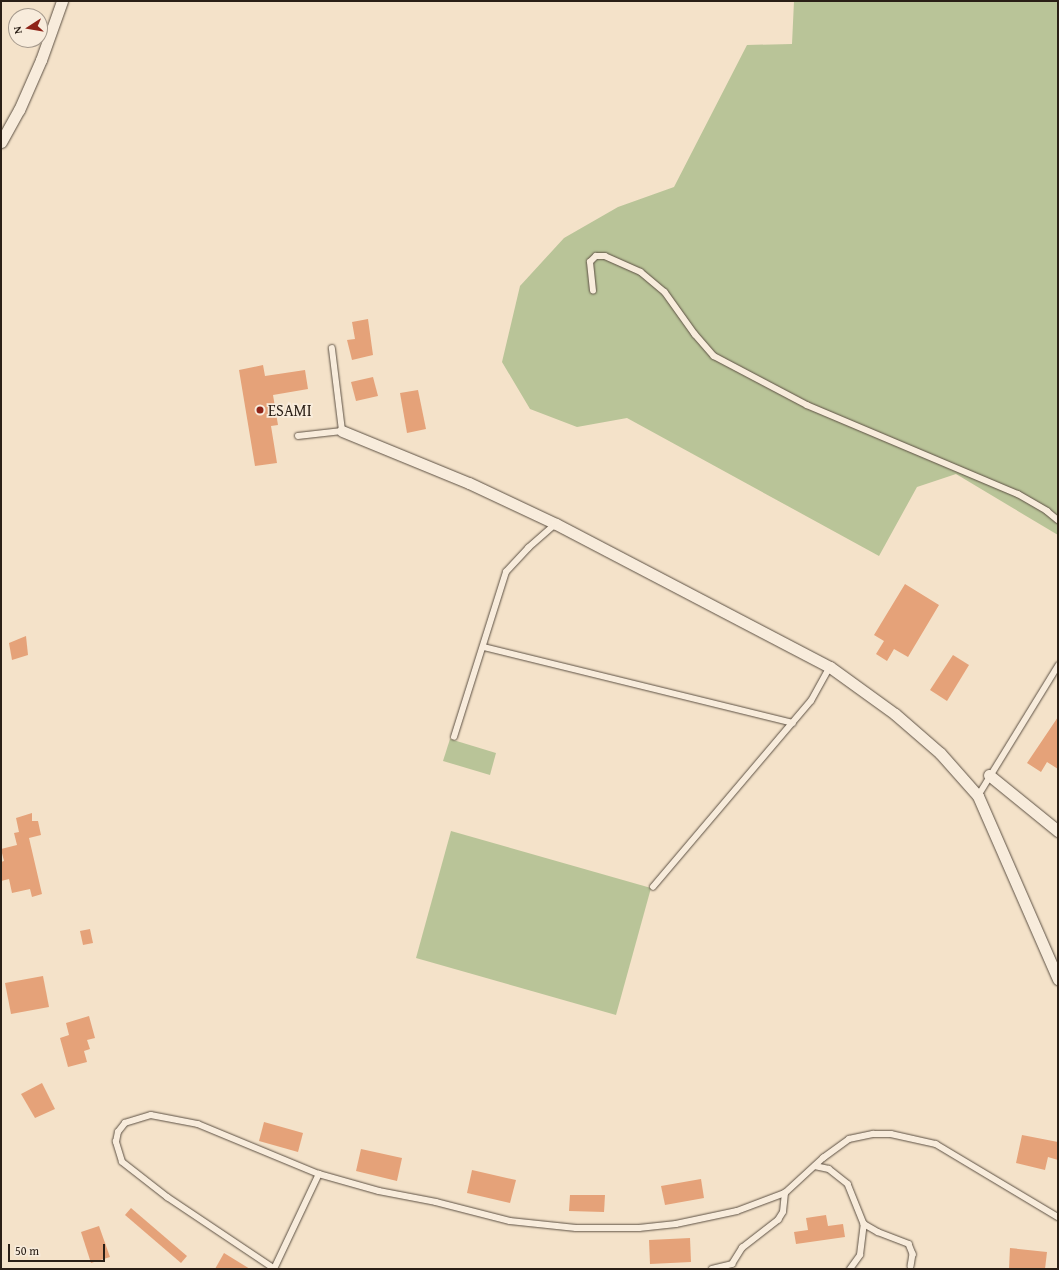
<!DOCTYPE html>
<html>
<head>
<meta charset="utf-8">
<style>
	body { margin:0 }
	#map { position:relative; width:1059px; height:1270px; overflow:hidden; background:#f4e2c9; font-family:"Gentium Book Plus",serif }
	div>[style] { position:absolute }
	.green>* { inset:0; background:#b9c498 }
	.building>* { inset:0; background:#e5a279 }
	.roads { filter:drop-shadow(0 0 1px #5c5043) drop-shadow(0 0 1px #5c5043) }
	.lane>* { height:5.5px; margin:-2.75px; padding:0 2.75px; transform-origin:2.75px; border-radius:2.75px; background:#f8ecdc }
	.street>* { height:11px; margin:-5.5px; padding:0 5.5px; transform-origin:5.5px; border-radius:5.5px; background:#f8ecdc }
	.dots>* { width:11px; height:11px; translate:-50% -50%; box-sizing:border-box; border:2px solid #f8ecdc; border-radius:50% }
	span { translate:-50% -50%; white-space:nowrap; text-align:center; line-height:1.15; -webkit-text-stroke:3.5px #f8ecdc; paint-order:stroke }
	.poi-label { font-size:16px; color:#2a1f16 }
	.left { translate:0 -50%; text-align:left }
	.frame { position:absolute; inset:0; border:2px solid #2a1f16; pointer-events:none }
	.north { position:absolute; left:8px; top:8px; width:40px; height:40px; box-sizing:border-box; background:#f8ecdc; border:1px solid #a69a8d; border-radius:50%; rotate:258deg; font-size:11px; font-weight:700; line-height:16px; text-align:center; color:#2a1f16 }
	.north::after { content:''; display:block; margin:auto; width:14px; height:18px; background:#8f2418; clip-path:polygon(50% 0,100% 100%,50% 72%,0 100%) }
	.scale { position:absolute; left:8px; top:1244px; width:97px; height:18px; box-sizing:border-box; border:2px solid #2a1f16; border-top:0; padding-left:5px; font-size:12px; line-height:14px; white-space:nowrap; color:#2a1f16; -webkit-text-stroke:3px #f8ecdc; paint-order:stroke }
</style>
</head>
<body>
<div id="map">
	<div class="green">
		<i style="clip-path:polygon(794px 1px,1058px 1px,1058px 535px,956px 474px,917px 487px,879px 556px,627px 418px,577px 427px,530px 409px,502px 362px,520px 286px,564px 238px,618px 207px,674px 187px,747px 45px,792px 44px)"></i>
		<i style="clip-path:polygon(450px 739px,496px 753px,490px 775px,443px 761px)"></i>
		<i style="clip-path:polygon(451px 831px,651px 888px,616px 1015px,416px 958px)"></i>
	</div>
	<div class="building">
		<i style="clip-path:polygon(368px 319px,373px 355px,352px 360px,347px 340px,355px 339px,352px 322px)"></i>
		<i style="clip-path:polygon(263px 365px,265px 376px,305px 370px,308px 389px,273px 395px,278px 425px,271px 426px,277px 463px,255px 466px,239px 370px)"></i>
		<i style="clip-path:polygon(373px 377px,378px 396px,356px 401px,351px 382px)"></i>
		<i style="clip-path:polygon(418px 390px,426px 429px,407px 433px,400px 393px)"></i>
		<i style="clip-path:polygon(905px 584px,939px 605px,908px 657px,894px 649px,887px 661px,876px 654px,884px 641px,874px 635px)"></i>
		<i style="clip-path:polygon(26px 636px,28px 655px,12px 660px,9px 643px)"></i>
		<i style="clip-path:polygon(953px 655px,969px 665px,947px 701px,930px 690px)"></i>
		<i style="clip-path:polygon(1058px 717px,1058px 769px,1047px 762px,1041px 772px,1027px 763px)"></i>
		<i style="clip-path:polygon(32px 813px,32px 821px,38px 821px,41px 835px,29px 838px,42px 894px,32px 897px,30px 889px,12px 893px,9px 879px,1px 881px,1px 862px,4px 861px,1px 849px,17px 845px,14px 833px,19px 832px,16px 818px)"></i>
		<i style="clip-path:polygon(90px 929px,93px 943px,83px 945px,80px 931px)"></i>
		<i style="clip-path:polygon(43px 976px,49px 1007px,11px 1014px,5px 983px)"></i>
		<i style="clip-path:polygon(89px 1016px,95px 1038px,87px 1040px,90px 1049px,84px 1051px,87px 1062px,68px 1067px,60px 1038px,69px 1035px,66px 1023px)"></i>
		<i style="clip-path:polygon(42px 1083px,55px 1109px,35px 1118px,21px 1094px)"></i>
		<i style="clip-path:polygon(264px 1122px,303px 1133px,298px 1152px,259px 1141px)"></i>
		<i style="clip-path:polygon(1022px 1135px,1058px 1142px,1058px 1160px,1048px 1157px,1045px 1170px,1016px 1163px)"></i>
		<i style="clip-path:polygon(361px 1149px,402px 1158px,397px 1181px,356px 1171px)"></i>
		<i style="clip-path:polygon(472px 1170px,516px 1180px,510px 1203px,467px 1193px)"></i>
		<i style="clip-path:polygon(701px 1179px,704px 1198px,665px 1205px,661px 1186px)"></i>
		<i style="clip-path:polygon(570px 1195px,605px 1195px,604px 1212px,569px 1211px)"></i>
		<i style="clip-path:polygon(131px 1208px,187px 1256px,181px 1263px,125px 1215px)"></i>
		<i style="clip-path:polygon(826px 1215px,828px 1226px,843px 1224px,845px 1237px,796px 1244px,794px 1232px,808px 1230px,806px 1218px)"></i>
		<i style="clip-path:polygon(99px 1226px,110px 1257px,91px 1263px,81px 1232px)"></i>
		<i style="clip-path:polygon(690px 1238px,691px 1262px,650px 1264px,649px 1240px)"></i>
		<i style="clip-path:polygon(1010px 1248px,1047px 1252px,1045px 1269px,1009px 1269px)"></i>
		<i style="clip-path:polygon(224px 1253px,250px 1269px,215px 1269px)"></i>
	</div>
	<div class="roads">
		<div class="lane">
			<i style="left:593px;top:291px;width:29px;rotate:-96deg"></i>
			<i style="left:590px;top:262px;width:8px;rotate:-45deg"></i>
			<i style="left:596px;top:256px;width:9px"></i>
			<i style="left:605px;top:256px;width:39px;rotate:24deg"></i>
			<i style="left:641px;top:272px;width:31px;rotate:40deg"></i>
			<i style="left:665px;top:292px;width:52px;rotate:54.5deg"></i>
			<i style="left:695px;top:334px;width:29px;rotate:49deg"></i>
			<i style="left:714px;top:356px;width:105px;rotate:27.8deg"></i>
			<i style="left:807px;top:405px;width:229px;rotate:22.9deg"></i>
			<i style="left:1018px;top:494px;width:34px;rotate:30deg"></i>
			<i style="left:1047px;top:511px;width:14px;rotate:39deg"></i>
			<i style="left:298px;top:436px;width:44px;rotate:-6.5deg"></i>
			<i style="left:342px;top:431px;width:83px;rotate:-97deg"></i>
			<i style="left:484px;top:647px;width:318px;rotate:13.8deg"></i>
			<i style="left:454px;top:737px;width:173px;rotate:-72.5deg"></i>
			<i style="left:506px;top:572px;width:33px;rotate:-47deg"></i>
			<i style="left:528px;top:548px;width:37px;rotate:-41deg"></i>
			<i style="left:978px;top:796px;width:153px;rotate:-58.4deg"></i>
			<i style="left:653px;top:887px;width:244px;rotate:-49.7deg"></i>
			<i style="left:811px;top:701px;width:39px;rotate:-61deg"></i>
			<i style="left:815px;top:1166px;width:14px;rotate:12deg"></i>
			<i style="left:829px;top:1169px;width:24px;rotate:38deg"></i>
			<i style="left:848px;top:1184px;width:43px;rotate:68.2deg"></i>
			<i style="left:864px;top:1224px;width:16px;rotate:30deg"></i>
			<i style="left:878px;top:1232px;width:33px;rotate:21deg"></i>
			<i style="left:909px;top:1244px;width:11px;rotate:68deg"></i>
			<i style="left:913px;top:1254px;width:12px;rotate:99deg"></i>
			<i style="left:274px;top:1269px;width:128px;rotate:-146.2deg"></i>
			<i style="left:168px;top:1198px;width:58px;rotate:-142deg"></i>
			<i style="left:122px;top:1162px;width:21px;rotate:-107deg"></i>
			<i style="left:116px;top:1142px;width:10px;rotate:-79deg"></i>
			<i style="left:118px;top:1132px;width:11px;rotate:-52deg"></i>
			<i style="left:125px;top:1123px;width:27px;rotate:-17deg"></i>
			<i style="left:151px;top:1115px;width:48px;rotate:10.8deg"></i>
			<i style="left:198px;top:1124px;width:131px;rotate:22.5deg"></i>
			<i style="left:319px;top:1174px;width:62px;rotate:15.8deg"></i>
			<i style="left:379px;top:1191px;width:58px;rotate:10.9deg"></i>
			<i style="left:436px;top:1202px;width:76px;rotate:14.4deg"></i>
			<i style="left:510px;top:1221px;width:66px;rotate:6.1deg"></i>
			<i style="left:576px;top:1228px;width:63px"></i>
			<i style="left:639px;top:1228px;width:37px;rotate:-6deg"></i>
			<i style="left:676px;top:1224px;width:62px;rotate:-12deg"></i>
			<i style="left:737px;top:1211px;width:51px;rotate:-20.6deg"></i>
			<i style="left:785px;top:1193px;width:52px;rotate:-42.6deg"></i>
			<i style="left:823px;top:1158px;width:32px;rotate:-36deg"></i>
			<i style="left:849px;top:1139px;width:25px;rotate:-12deg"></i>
			<i style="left:873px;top:1134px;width:18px"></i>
			<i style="left:891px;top:1134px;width:46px;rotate:12.5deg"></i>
			<i style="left:936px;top:1144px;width:142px;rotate:30.9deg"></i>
			<i style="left:274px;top:1269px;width:105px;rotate:-64.7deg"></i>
			<i style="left:712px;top:1269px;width:21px;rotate:-14deg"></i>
			<i style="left:732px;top:1264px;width:19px;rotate:-58deg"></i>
			<i style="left:742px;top:1248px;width:46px;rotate:-37.9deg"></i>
			<i style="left:778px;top:1220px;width:9px;rotate:-58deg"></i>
			<i style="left:783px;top:1212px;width:19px;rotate:-84deg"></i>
			<i style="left:850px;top:1269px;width:17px;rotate:-54deg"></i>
			<i style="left:860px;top:1255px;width:31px;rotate:-83deg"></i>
		</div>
		<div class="street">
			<i style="left:1px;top:142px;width:37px;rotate:-61deg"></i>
			<i style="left:19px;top:110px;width:55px;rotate:-66.3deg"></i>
			<i style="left:41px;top:60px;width:63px;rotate:-70.4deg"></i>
			<i style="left:342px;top:431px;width:137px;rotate:22.3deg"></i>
			<i style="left:469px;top:483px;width:96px;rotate:25.2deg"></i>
			<i style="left:556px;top:524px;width:309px;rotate:27.6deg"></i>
			<i style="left:830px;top:667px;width:80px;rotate:35.9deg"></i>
			<i style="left:895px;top:714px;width:60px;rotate:40.9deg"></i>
			<i style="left:940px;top:753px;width:57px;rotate:48.5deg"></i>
			<i style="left:978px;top:796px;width:200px;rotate:66.4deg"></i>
			<i style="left:989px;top:775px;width:89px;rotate:39.1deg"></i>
		</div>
	</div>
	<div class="dots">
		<i style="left:260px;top:410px;background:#8f2418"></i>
	</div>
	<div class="poi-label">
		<span class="left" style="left:268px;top:410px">ESAMI</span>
	</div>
	<div class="frame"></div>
	<div class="north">N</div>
	<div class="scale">50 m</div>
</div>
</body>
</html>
